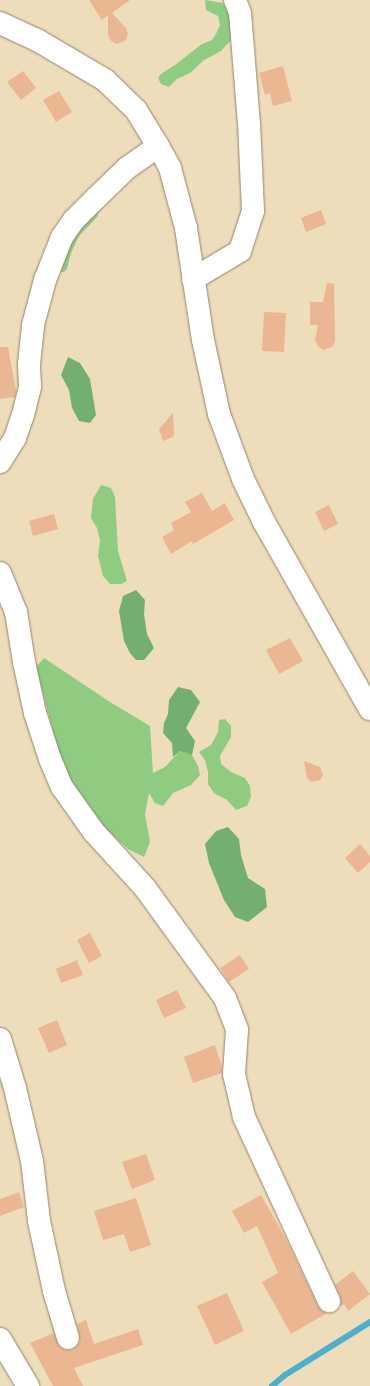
<!DOCTYPE html>
<html>
<head>
<meta charset="utf-8">
<style>
	body { margin:0 }
	#map { position:relative; width:370px; height:1386px; overflow:hidden; background:#eeddba; font-family:"Balsamiq Sans",sans-serif }
	div>[style] { position:absolute }
	.green>* { inset:0; background:#8fcc82 }
	.forest>* { inset:0; background:#73b070 }
	.stream>* { height:6px; margin:-3px; padding:0 3px; transform-origin:3px; border-radius:3px; background:#4eaecd }
	.building>* { inset:0; background:#ebb692 }
	.roads { filter:drop-shadow(0 0 1px #94846c) drop-shadow(0 0 1px #94846c) }
	.minor>* { height:22px; margin:-11px; padding:0 11px; transform-origin:11px; border-radius:11px; background:#fff }
	span { translate:-50% -50%; white-space:nowrap; text-align:center; line-height:1.15; -webkit-text-stroke:3.5px #f7f3e8; paint-order:stroke }
</style>
</head>
<body>
<div id="map">
	<div class="green">
		<i style="clip-path:polygon(205px 0,223px 3px,234px 21px,232px 39px,221px 51px,204px 60px,190px 73px,177px 79px,169px 87px,161px 84px,158px 78px,161px 74px,175px 65px,202px 44px,212px 40px,216px 34px,220px 25px,218px 16px,206px 10px)"></i>
		<i style="clip-path:polygon(92px 209px,99px 211px,97px 217px,79px 236px,71px 253px,67px 269px,64px 272px,59px 272px,63px 249px)"></i>
		<i style="clip-path:polygon(101px 485px,111px 488px,115px 497px,118px 551px,127px 581px,121px 584px,110px 584px,103px 576px,98px 556px,100px 540px,97px 528px,91px 518px,93px 499px)"></i>
		<i style="clip-path:polygon(44px 658px,110px 702px,150px 726px,153px 773px,165px 767px,180px 751px,192px 755px,198px 766px,200px 775px,191px 785px,173px 793px,163px 806px,155px 803px,149px 793px,145px 814px,150px 842px,144px 857px,128px 849px,95px 819px,70px 781px,57px 746px,36px 667px)"></i>
		<i style="clip-path:polygon(225px 719px,231px 726px,231px 737px,220px 756px,221px 764px,231px 772px,245px 778px,250px 786px,251px 797px,247px 806px,236px 810px,227px 800px,214px 793px,208px 784px,208px 772px,205px 760px,199px 752px,211px 745px,218px 732px,219px 720px)"></i>
	</div>
	<div class="forest">
		<i style="clip-path:polygon(68px 357px,80px 363px,90px 379px,96px 415px,90px 423px,79px 421px,72px 408px,69px 390px,61px 375px)"></i>
		<i style="clip-path:polygon(136px 590px,145px 600px,144px 614px,147px 634px,154px 648px,144px 660px,136px 660px,130px 653px,124px 641px,119px 611px,123px 596px)"></i>
		<i style="clip-path:polygon(178px 687px,191px 690px,200px 702px,186px 728px,195px 741px,192px 755px,180px 751px,173px 757px,172px 743px,163px 733px,164px 723px,168px 714px,169px 700px)"></i>
		<i style="clip-path:polygon(228px 827px,239px 839px,241px 855px,248px 878px,265px 889px,267px 907px,248px 922px,235px 917px,224px 900px,209px 863px,205px 844px,216px 831px)"></i>
	</div>
	<div class="stream">
		<i style="left:272px;top:1386px;width:17px;rotate:-40deg"></i>
		<i style="left:285px;top:1375px;width:100px;rotate:-31.9deg"></i>
	</div>
	<div class="building">
		<i style="clip-path:polygon(89px 0,130px 0,112px 13px,126px 28px,128px 34px,126px 40px,117px 44px,111px 41px,108px 35px,108px 15px,102px 20px)"></i>
		<i style="clip-path:polygon(283px 66px,292px 101px,273px 106px,270px 93px,265px 95px,259px 73px)"></i>
		<i style="clip-path:polygon(23px 71px,36px 88px,21px 100px,7px 82px)"></i>
		<i style="clip-path:polygon(59px 91px,72px 112px,56px 122px,43px 100px)"></i>
		<i style="clip-path:polygon(321px 210px,326px 224px,306px 232px,301px 218px)"></i>
		<i style="clip-path:polygon(327px 283px,334px 284px,335px 341px,332px 347px,323px 350px,318px 346px,315px 340px,318px 325px,310px 325px,310px 302px,323px 302px)"></i>
		<i style="clip-path:polygon(264px 312px,286px 313px,284px 352px,262px 351px)"></i>
		<i style="clip-path:polygon(0 347px,8px 347px,16px 391px,15px 397px,0 399px)"></i>
		<i style="clip-path:polygon(173px 413px,174px 434px,173px 437px,163px 441px,159px 429px)"></i>
		<i style="clip-path:polygon(202px 493px,212px 511px,225px 503px,234px 520px,193px 544px,192px 541px,171px 554px,162px 537px,174px 530px,171px 523px,191px 512px,185px 502px)"></i>
		<i style="clip-path:polygon(329px 505px,338px 524px,324px 531px,315px 512px)"></i>
		<i style="clip-path:polygon(54px 514px,58px 529px,33px 536px,29px 521px)"></i>
		<i style="clip-path:polygon(290px 638px,303px 661px,279px 674px,266px 650px)"></i>
		<i style="clip-path:polygon(304px 761px,320px 767px,323px 775px,320px 780px,311px 782px,307px 778px)"></i>
		<i style="clip-path:polygon(360px 844px,370px 856px,370px 862px,358px 873px,345px 858px)"></i>
		<i style="clip-path:polygon(90px 933px,102px 956px,89px 963px,77px 940px)"></i>
		<i style="clip-path:polygon(240px 955px,249px 969px,229px 982px,220px 968px)"></i>
		<i style="clip-path:polygon(77px 960px,83px 975px,61px 983px,56px 969px)"></i>
		<i style="clip-path:polygon(177px 990px,186px 1008px,164px 1018px,156px 1000px)"></i>
		<i style="clip-path:polygon(57px 1020px,67px 1045px,49px 1053px,38px 1028px)"></i>
		<i style="clip-path:polygon(215px 1045px,222px 1067px,222px 1073px,193px 1083px,184px 1057px)"></i>
		<i style="clip-path:polygon(146px 1154px,155px 1180px,132px 1189px,122px 1162px)"></i>
		<i style="clip-path:polygon(19px 1192px,24px 1207px,0 1216px,0 1199px)"></i>
		<i style="clip-path:polygon(261px 1195px,287px 1241px,318px 1306px,322px 1311px,327px 1313px,291px 1334px,262px 1282px,278px 1273px,257px 1226px,244px 1233px,232px 1211px)"></i>
		<i style="clip-path:polygon(136px 1198px,151px 1245px,130px 1252px,124px 1234px,103px 1240px,94px 1211px)"></i>
		<i style="clip-path:polygon(353px 1271px,370px 1294px,348px 1311px,344px 1304px,340px 1306px,340px 1296px,335px 1285px)"></i>
		<i style="clip-path:polygon(227px 1293px,244px 1331px,215px 1345px,197px 1306px)"></i>
		<i style="clip-path:polygon(86px 1320px,94px 1344px,138px 1329px,143px 1345px,74px 1368px,83px 1386px,53px 1386px,30px 1343px,54px 1333px,60px 1347px,65px 1350px,72px 1350px,77px 1346px,80px 1341px,77px 1324px)"></i>
	</div>
	<div class="roads">
		<div class="minor">
			<i style="left:0;top:23px;width:41px;rotate:24.7deg"></i>
			<i style="left:37px;top:40px;width:79px;rotate:30.5deg"></i>
			<i style="left:105px;top:80px;width:43px;rotate:44.1deg"></i>
			<i style="left:136px;top:110px;width:42px;rotate:58.6deg"></i>
			<i style="left:158px;top:146px;width:25px;rotate:61deg"></i>
			<i style="left:170px;top:168px;width:62px;rotate:75.1deg"></i>
			<i style="left:186px;top:228px;width:113px;rotate:81.4deg"></i>
			<i style="left:203px;top:340px;width:76px;rotate:77.8deg"></i>
			<i style="left:219px;top:414px;width:69px;rotate:69.7deg"></i>
			<i style="left:243px;top:479px;width:48px;rotate:64deg"></i>
			<i style="left:264px;top:522px;width:215px;rotate:60.5deg"></i>
			<i style="left:193px;top:279px;width:55px;rotate:-30.8deg"></i>
			<i style="left:240px;top:251px;width:42px;rotate:-72deg"></i>
			<i style="left:253px;top:211px;width:87px;rotate:-92.6deg"></i>
			<i style="left:249px;top:124px;width:111px;rotate:-94.6deg"></i>
			<i style="left:240px;top:13px;width:14px;rotate:-111deg"></i>
			<i style="left:0;top:462px;width:28px;rotate:-58deg"></i>
			<i style="left:15px;top:438px;width:24px;rotate:-71deg"></i>
			<i style="left:23px;top:415px;width:30px;rotate:-76deg"></i>
			<i style="left:30px;top:386px;width:22px;rotate:-93deg"></i>
			<i style="left:29px;top:364px;width:39px;rotate:-84deg"></i>
			<i style="left:33px;top:325px;width:47px;rotate:-75.1deg"></i>
			<i style="left:45px;top:280px;width:46px;rotate:-68.4deg"></i>
			<i style="left:62px;top:237px;width:21px;rotate:-55deg"></i>
			<i style="left:74px;top:220px;width:31px;rotate:-45deg"></i>
			<i style="left:96px;top:198px;width:43px;rotate:-44.1deg"></i>
			<i style="left:127px;top:168px;width:38px;rotate:-35deg"></i>
			<i style="left:0;top:573px;width:42px;rotate:67.7deg"></i>
			<i style="left:16px;top:612px;width:51px;rotate:80.9deg"></i>
			<i style="left:24px;top:662px;width:52px;rotate:77.8deg"></i>
			<i style="left:35px;top:713px;width:48px;rotate:71.9deg"></i>
			<i style="left:50px;top:759px;width:30px;rotate:67deg"></i>
			<i style="left:62px;top:787px;width:55px;rotate:54.6deg"></i>
			<i style="left:94px;top:832px;width:76px;rotate:47.7deg"></i>
			<i style="left:145px;top:888px;width:136px;rotate:54deg"></i>
			<i style="left:225px;top:998px;width:34px;rotate:69deg"></i>
			<i style="left:237px;top:1030px;width:44px;rotate:93.9deg"></i>
			<i style="left:234px;top:1074px;width:44px;rotate:76.9deg"></i>
			<i style="left:244px;top:1117px;width:203px;rotate:65.2deg"></i>
			<i style="left:0;top:1039px;width:51px;rotate:73deg"></i>
			<i style="left:15px;top:1088px;width:75px;rotate:76.9deg"></i>
			<i style="left:32px;top:1161px;width:60px;rotate:83.3deg"></i>
			<i style="left:39px;top:1221px;width:72px;rotate:77.9deg"></i>
			<i style="left:54px;top:1291px;width:49px;rotate:73.4deg"></i>
			<i style="left:0;top:1339px;width:55px;rotate:59.2deg"></i>
		</div>
	</div>
</div>
</body>
</html>
